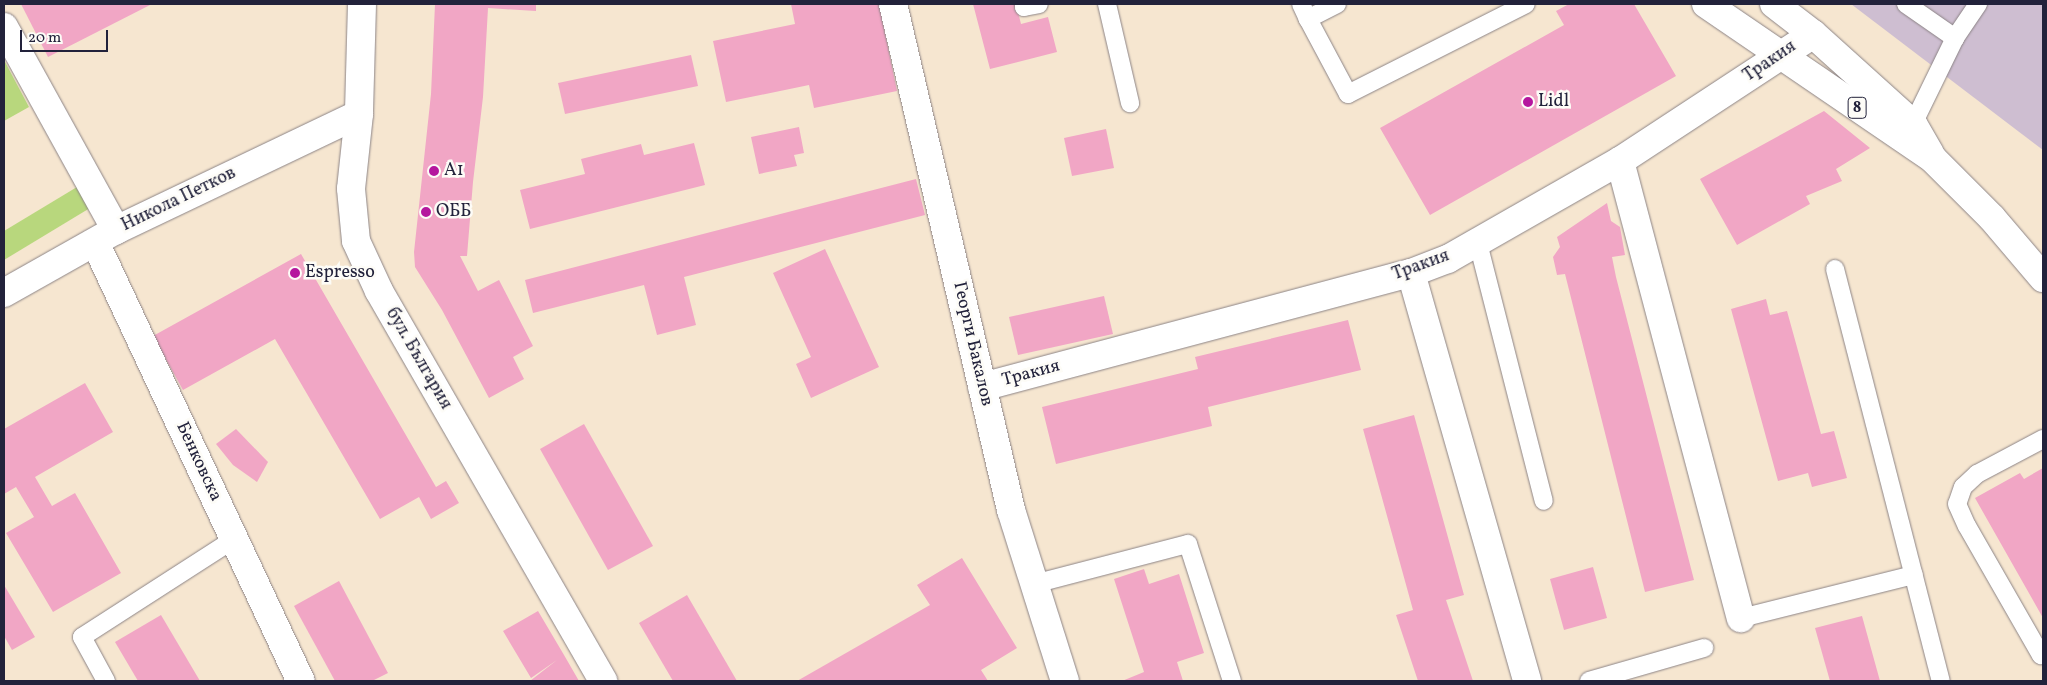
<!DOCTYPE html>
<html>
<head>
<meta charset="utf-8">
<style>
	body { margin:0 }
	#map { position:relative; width:2047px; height:685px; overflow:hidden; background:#f6e6d0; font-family:Vollkorn,serif }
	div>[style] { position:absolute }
	.industrial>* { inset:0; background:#cebed1 }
	.green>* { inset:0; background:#b8d77d }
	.building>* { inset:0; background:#f1a6c5 }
	.roads { filter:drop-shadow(0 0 1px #8c8486) drop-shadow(0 0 1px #8c8486) }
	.lane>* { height:18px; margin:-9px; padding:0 9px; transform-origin:9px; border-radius:9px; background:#fff }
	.street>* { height:28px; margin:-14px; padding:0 14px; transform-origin:14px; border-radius:14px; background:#fff }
	.secondary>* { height:28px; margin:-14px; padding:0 14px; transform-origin:14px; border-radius:14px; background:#fff }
	.primary>* { height:28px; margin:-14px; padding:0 14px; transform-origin:14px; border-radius:14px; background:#fff }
	.dots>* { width:14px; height:14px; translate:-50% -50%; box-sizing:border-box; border:2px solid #fdfcf7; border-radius:50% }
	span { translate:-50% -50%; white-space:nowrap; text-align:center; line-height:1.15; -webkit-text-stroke:5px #fdfcf7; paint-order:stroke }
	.shield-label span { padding:1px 4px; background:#fdfcf7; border:1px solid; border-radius:4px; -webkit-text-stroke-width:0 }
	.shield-label { font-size:16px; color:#22223b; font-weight:700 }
	.street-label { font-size:18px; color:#22223b }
	.poi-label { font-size:18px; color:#22223b }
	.left { translate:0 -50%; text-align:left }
	.frame { position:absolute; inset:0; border:5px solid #22223b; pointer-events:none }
	.scale { position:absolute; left:20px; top:30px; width:88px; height:22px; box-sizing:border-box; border:2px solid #22223b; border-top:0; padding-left:6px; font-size:15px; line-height:18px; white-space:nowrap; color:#22223b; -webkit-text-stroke:4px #fdfcf7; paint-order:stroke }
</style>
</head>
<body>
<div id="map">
	<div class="industrial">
		<i style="clip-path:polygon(1851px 4px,2043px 4px,2043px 150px)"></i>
	</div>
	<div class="green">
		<i style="clip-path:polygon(4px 60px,29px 107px,4px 121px)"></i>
		<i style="clip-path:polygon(77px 187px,90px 208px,4px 260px,4px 231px)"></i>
	</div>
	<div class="building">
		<i style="clip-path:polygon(21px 4px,152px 4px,48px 57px)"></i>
		<i style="clip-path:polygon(435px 4px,536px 4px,536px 11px,488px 8px,483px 97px,473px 182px,467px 256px,460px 256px,478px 291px,499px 280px,533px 346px,513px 357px,524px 379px,489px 398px,442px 310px,415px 267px,414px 252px,431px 94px)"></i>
		<i style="clip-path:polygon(791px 4px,879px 4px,897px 91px,814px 108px,809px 85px,726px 102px,713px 41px,795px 24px)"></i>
		<i style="clip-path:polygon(973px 4px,1016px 4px,1021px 24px,1048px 17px,1057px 52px,990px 69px)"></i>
		<i style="clip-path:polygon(1569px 4px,1634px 4px,1676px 76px,1430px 215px,1380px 128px,1564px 25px,1556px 11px)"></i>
		<i style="clip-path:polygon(691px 55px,698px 86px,565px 114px,558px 83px)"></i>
		<i style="clip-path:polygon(1824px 111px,1870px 148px,1836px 169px,1842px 181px,1806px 196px,1810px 204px,1737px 245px,1700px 179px)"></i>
		<i style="clip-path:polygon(799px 127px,804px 153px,794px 155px,797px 166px,759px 174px,751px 137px)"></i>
		<i style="clip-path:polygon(1106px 129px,1114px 168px,1072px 176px,1064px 138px)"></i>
		<i style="clip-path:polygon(694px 143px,705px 185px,530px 229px,520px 190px,585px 174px,581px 159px,641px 144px,644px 155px)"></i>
		<i style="clip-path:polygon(916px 179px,925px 215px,684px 277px,696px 325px,657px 335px,644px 285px,533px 313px,525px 280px)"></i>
		<i style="clip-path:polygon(1607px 203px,1611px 221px,1620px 227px,1625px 255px,1612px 257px,1616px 277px,1694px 580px,1645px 592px,1565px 274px,1557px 275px,1553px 257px,1560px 247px,1557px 237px)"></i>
		<i style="clip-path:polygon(825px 249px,879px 367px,811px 398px,796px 364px,811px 357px,773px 273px)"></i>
		<i style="clip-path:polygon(301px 254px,436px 487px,446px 481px,459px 503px,431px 519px,419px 497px,380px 519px,275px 339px,183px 390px,153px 336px)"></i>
		<i style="clip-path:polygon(1104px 296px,1113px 334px,1018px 355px,1009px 317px)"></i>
		<i style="clip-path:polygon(1766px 299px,1770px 315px,1787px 311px,1821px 434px,1834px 431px,1847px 478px,1812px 487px,1808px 473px,1778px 481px,1731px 309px)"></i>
		<i style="clip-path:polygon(1348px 320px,1361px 370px,1208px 407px,1212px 426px,1056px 464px,1042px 407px,1198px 369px,1195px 357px)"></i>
		<i style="clip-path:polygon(85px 383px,113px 432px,35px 477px,52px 506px,75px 493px,121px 573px,53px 612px,6px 533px,34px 517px,16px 487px,4px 494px,4px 429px)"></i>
		<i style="clip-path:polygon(1414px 415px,1464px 595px,1446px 600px,1473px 681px,1418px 681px,1396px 615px,1413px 610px,1363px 429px)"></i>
		<i style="clip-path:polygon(584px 424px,653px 546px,608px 570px,540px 449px)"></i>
		<i style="clip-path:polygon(236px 429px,268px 462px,257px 482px,233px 465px,216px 444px)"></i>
		<i style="clip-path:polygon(2043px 468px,2043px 618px,1975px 498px,2020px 473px,2024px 479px)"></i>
		<i style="clip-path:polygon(962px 558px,1017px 648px,981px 670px,988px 681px,797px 681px,930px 605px,917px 585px)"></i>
		<i style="clip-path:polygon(1593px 567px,1607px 618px,1564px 630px,1550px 579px)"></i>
		<i style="clip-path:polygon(1144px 569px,1149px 584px,1179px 574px,1204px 653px,1177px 662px,1183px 681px,1122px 681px,1144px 672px,1114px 579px)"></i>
		<i style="clip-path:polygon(339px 581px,388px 673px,372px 681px,335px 681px,294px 606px)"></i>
		<i style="clip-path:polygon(4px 585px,35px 637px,12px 650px,4px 636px)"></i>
		<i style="clip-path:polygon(687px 595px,737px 681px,673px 681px,639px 623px)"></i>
		<i style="clip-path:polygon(538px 611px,564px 655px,579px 681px,530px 681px,557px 660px,531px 678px,503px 631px)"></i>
		<i style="clip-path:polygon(161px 615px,200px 681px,138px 681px,115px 642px)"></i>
		<i style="clip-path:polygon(1862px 616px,1880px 681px,1830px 681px,1815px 628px)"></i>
	</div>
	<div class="roads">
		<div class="lane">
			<i style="left:1024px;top:4px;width:3px;rotate:90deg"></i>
			<i style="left:1024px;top:7px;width:15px;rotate:-11deg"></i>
			<i style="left:1107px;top:4px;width:102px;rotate:76.9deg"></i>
			<i style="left:1301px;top:4px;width:17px;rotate:65deg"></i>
			<i style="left:1337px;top:4px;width:33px;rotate:153deg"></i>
			<i style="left:1308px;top:19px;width:85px;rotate:61.9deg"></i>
			<i style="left:1348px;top:94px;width:199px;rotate:-26.8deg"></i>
			<i style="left:1906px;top:4px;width:60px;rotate:34.8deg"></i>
			<i style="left:1913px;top:124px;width:96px;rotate:-64deg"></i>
			<i style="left:1955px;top:38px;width:41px;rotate:-55.9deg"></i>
			<i style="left:1478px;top:243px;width:266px;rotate:75.7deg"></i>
			<i style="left:1835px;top:269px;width:425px;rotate:75.6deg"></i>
			<i style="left:2043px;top:439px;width:75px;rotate:152.1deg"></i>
			<i style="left:1977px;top:474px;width:19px;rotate:137deg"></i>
			<i style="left:1963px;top:487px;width:18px;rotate:109deg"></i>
			<i style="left:1957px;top:504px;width:24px;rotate:66deg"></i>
			<i style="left:1967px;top:526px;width:149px;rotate:60.2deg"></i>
			<i style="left:2041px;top:655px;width:2px;rotate:-27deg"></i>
			<i style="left:1034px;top:584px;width:159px;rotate:-14.6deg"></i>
			<i style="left:1188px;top:544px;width:144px;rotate:72.2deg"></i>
			<i style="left:1741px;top:618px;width:178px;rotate:-14deg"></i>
			<i style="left:106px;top:681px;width:50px;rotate:-118.6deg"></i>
			<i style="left:82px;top:637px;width:181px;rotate:-32.8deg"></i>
			<i style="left:1589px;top:681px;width:120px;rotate:-16deg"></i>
		</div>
		<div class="street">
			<i style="left:893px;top:4px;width:520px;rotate:76.87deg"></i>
			<i style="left:1011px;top:510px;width:179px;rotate:72.5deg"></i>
			<i style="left:4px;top:27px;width:232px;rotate:61.1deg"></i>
			<i style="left:1620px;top:161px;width:473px;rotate:75.2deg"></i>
			<i style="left:95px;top:242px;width:485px;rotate:64.9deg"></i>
			<i style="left:1411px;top:273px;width:424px;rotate:74.1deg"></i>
			<i style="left:982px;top:387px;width:444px;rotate:-14.9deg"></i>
			<i style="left:1411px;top:273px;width:40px;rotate:-21deg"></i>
			<i style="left:1448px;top:259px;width:198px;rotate:-29.7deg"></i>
			<i style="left:1620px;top:161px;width:231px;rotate:-33.3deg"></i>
		</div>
		<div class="secondary">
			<i style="left:362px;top:4px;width:110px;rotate:91.6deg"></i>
			<i style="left:359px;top:114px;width:75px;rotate:96.1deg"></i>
			<i style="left:351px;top:189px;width:52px;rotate:84.5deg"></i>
			<i style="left:356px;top:241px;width:55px;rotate:65.3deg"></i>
			<i style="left:379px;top:291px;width:450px;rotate:60.1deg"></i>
			<i style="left:4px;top:293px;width:129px;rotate:-29.4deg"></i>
			<i style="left:116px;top:230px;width:269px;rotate:-25.5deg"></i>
		</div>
		<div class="primary">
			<i style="left:1706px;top:4px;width:275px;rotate:34.3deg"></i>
			<i style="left:1933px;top:159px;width:83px;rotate:45deg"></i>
			<i style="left:1992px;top:218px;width:79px;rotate:49.6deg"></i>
			<i style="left:1774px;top:4px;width:49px;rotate:37.6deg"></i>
			<i style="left:1813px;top:34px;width:135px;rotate:42deg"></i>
			<i style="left:1913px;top:124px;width:34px;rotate:60deg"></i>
		</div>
	</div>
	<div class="dots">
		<i style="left:1528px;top:102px;background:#b5179e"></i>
		<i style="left:434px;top:171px;background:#b5179e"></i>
		<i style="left:426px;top:212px;background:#b5179e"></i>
		<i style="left:295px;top:273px;background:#b5179e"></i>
	</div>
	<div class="shield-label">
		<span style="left:1857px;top:108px">8</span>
	</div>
	<div class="street-label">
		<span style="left:1770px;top:62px;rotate:-34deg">Тракия</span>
		<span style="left:179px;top:200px;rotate:-26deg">Никола Петков</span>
		<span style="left:1421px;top:266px;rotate:-20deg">Тракия</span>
		<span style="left:972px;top:344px;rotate:77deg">Георги Бакалов</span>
		<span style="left:418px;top:359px;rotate:60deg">бул. България</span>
		<span style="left:1031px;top:374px;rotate:-15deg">Тракия</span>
		<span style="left:198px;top:462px;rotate:65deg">Бенковска</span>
	</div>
	<div class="poi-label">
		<span class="left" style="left:1538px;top:102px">Lidl</span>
		<span class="left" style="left:444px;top:171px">A1</span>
		<span class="left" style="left:436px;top:212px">ОББ</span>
		<span class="left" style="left:305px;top:273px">Espresso</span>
	</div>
	<div class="frame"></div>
	<div class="scale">20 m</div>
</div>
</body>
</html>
